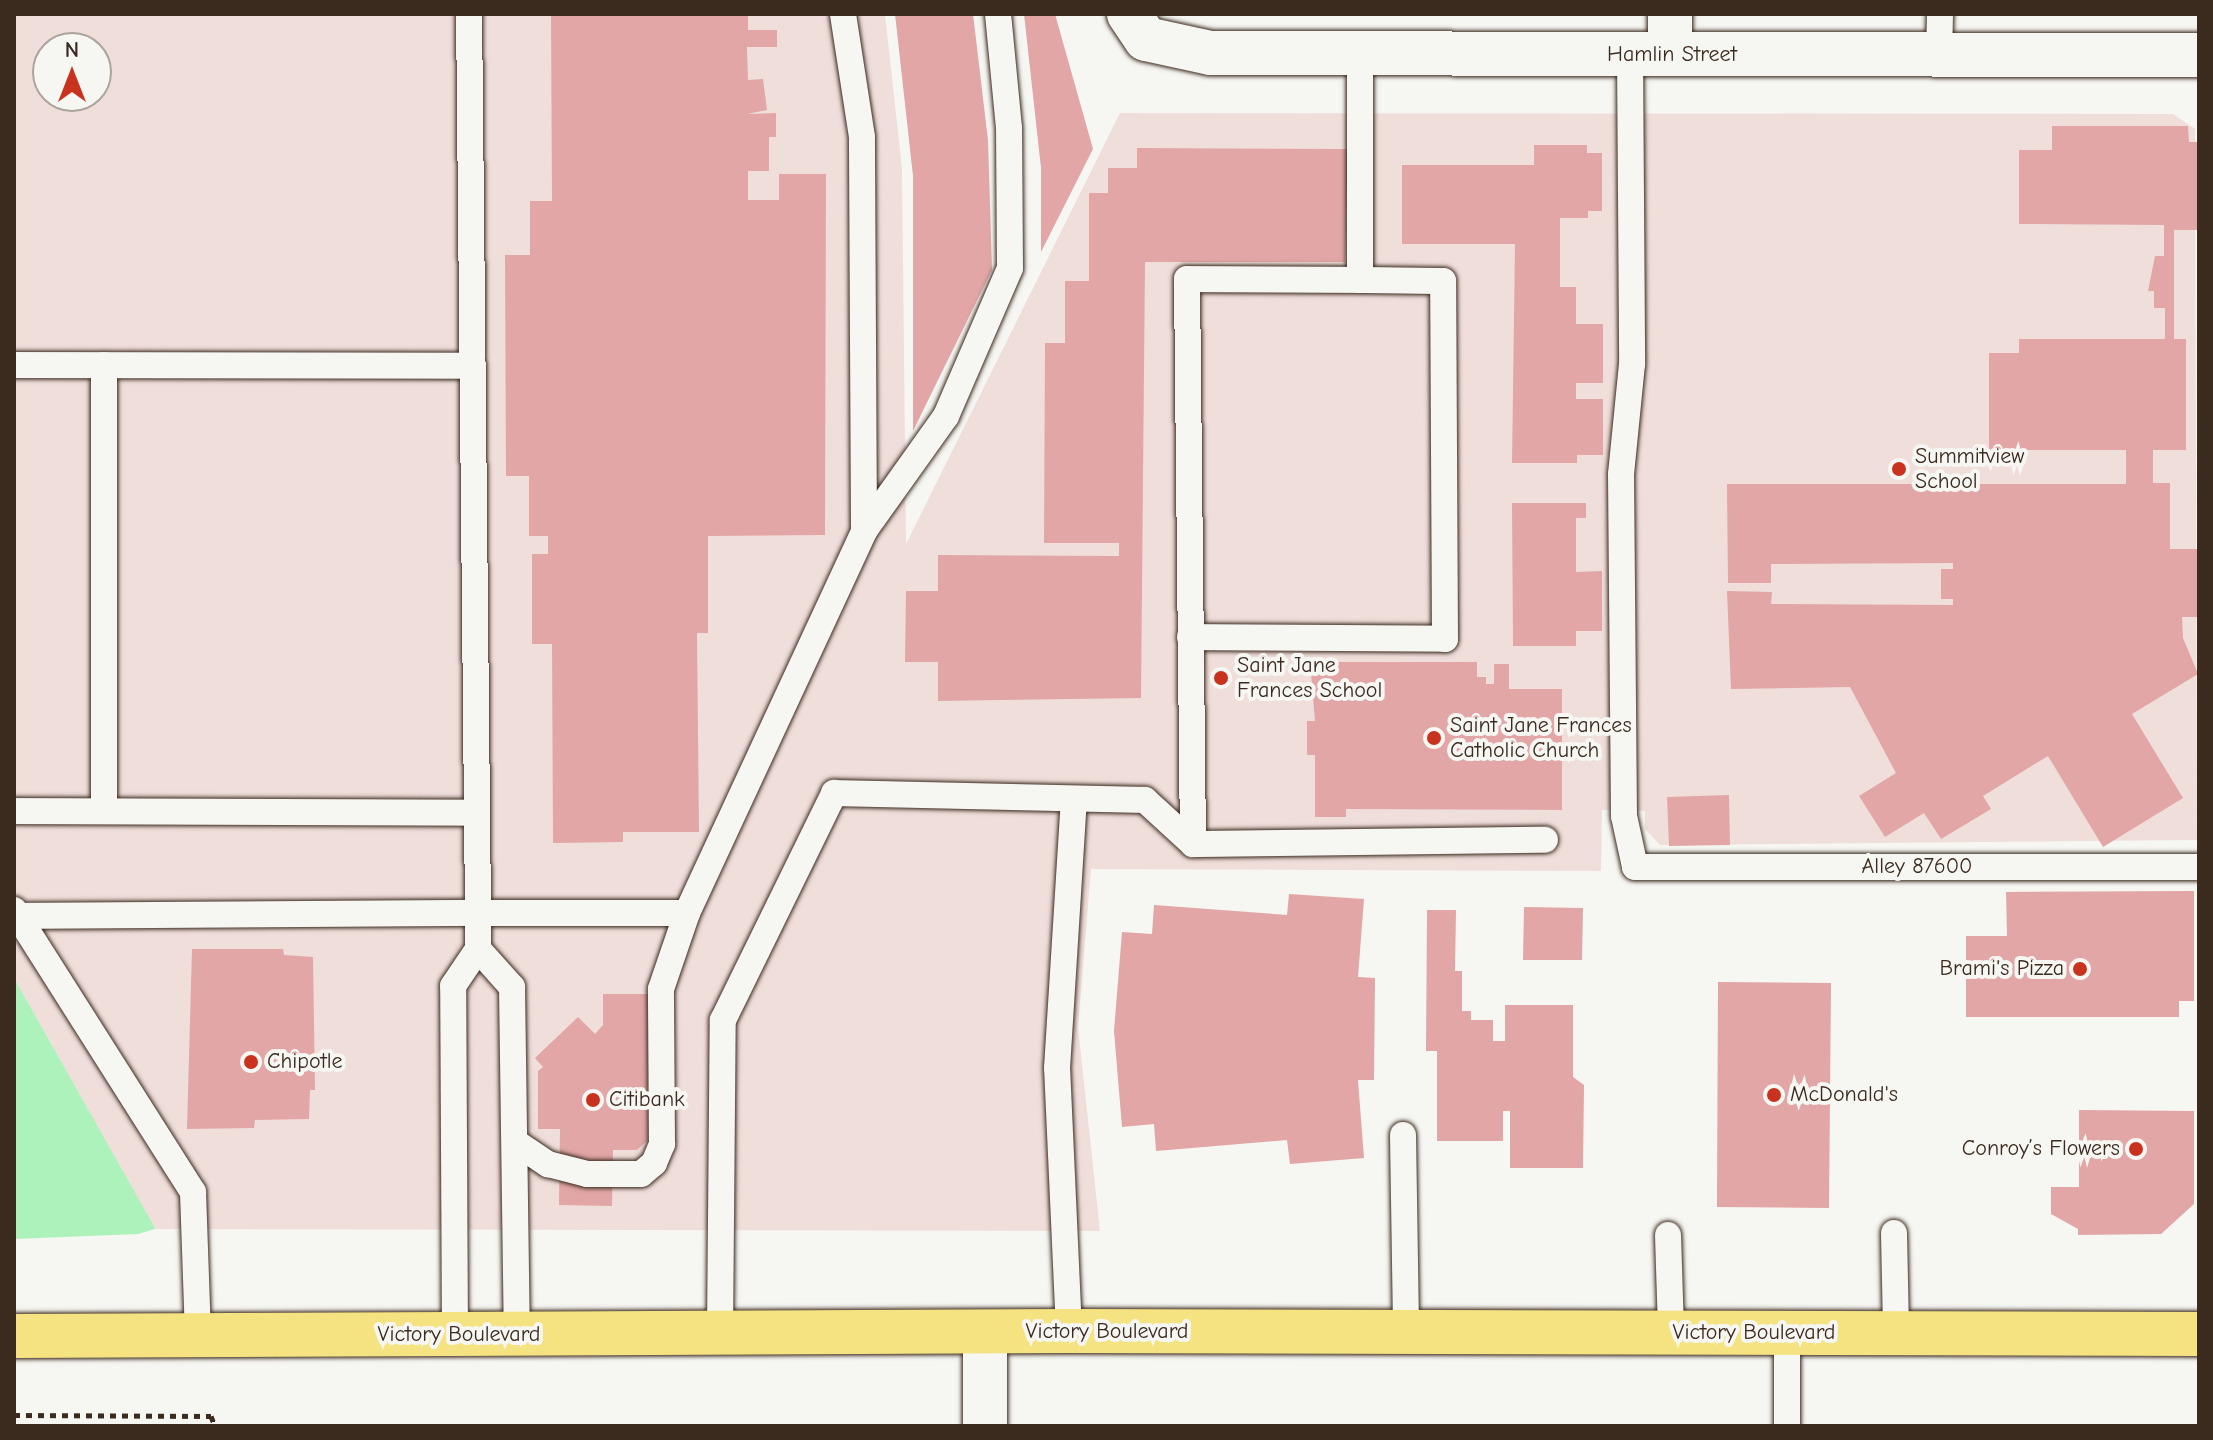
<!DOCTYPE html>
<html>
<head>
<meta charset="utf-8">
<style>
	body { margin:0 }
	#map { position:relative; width:2213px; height:1440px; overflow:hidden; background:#f6f6f2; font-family:"Comic Neue",sans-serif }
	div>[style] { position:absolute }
	.built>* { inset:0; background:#f0dedb }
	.green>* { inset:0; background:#adf1bb }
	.pier>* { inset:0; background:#f6f6f2 }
	.building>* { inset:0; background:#e1a6a5 }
	.path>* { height:5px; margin-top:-2.5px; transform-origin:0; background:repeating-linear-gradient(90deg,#3b2a1e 0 6px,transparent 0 12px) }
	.roads { filter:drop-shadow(0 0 2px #3b2a1e) drop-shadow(0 0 2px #3b2a1e) }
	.service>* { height:26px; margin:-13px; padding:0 13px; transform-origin:13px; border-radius:13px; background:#f6f6f2 }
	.minor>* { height:44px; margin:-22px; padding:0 22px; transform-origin:22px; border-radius:22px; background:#f6f6f2 }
	.tertiary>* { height:44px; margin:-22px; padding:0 22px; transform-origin:22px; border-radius:22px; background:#f6f6f2 }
	.primary>* { height:44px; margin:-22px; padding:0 22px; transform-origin:22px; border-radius:22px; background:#f5e382 }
	.dots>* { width:22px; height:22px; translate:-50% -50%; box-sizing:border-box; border:4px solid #f6f6f2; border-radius:50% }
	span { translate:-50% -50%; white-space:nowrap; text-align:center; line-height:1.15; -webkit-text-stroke:8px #f6f6f2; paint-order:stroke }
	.street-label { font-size:22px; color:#3b2a1e }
	.poi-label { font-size:22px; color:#3b2a1e }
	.left { translate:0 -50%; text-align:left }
	.right { translate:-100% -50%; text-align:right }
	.frame { position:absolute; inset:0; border:16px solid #3b2a1e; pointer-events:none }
	.north { position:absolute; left:32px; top:32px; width:80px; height:80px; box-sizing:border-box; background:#f6f6f2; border:2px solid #aba49d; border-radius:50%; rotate:0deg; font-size:22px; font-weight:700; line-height:32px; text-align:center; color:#3b2a1e }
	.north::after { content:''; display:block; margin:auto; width:28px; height:36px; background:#c8321e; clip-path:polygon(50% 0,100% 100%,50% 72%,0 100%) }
</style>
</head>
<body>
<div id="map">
	<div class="built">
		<i style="clip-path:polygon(evenodd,14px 14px,885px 14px,902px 169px,906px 544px,1120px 113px,2173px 114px,2195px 129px,2197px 840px,1660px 845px,1645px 829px,1645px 811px,1602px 810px,1601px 871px,1091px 869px,1078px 1027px,1100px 1231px,155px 1229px,14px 978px,14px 14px,48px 48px,96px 48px,96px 96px,48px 96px,48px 48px)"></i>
	</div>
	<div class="green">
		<i style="clip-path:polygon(14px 978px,155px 1228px,155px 1229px,138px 1234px,14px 1239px)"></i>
	</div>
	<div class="pier">
		<i style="clip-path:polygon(14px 1246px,18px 1248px,115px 1426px,14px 1426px)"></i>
	</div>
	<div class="building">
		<i style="clip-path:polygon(551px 14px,748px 14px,748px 30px,777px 30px,777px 47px,747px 47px,748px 80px,763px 79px,767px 110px,747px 114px,776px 113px,776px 137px,769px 137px,769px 171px,748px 171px,748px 200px,779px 200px,779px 174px,826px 174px,825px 535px,708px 536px,708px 633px,697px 633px,699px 832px,623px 832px,623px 842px,553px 843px,552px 644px,532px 644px,532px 554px,548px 554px,548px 536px,529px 536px,529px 476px,506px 476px,505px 255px,530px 255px,530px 201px,552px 201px)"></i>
		<i style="clip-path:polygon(895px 14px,973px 14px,988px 140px,992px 270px,913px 431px,913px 176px)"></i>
		<i style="clip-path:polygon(1024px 14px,1055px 14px,1093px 149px,1041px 252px,1041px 168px)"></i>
		<i style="clip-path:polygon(2052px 126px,2188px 126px,2189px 142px,2197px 142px,2197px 230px,2174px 230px,2174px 339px,2186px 339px,2186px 450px,2153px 450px,2153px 483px,2170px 483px,2170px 549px,2199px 549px,2199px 617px,2182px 617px,2183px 638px,2198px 674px,2132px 714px,2183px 798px,2103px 847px,2048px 756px,1983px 796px,1991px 809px,1941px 839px,1924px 813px,1885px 837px,1859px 796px,1896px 773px,1850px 687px,1731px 689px,1727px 591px,1772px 592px,1771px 604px,1953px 605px,1953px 599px,1941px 599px,1941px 569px,1953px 569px,1953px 563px,1771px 564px,1771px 583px,1728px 583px,1727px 484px,2126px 484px,2126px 450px,1989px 450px,1989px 353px,2019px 353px,2019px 339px,2165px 339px,2165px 308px,2154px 308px,2154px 291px,2148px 291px,2155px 256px,2164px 256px,2164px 225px,2019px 224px,2019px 150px,2052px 150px)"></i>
		<i style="clip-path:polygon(1534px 145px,1587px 145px,1587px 153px,1602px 153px,1602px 211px,1588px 211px,1588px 218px,1560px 218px,1560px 287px,1576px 287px,1576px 324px,1603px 324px,1603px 383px,1576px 383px,1576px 399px,1603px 399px,1603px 455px,1577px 455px,1577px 463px,1512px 463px,1515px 244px,1402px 244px,1402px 165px,1534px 165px)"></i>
		<i style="clip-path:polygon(1137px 148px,1348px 149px,1345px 262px,1145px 262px,1141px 698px,938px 701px,938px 662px,905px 662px,906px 591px,938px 591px,938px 555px,1119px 556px,1119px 543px,1044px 543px,1045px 343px,1065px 343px,1065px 281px,1089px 281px,1089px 193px,1108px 193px,1108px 168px,1137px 168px)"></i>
		<i style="clip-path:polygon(1512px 503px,1586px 503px,1586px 518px,1576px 518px,1576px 572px,1602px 571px,1602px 631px,1576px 631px,1576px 646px,1513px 646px)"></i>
		<i style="clip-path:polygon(1310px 662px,1477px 662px,1477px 677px,1486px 677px,1486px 684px,1494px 684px,1494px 664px,1509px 664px,1509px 689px,1562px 689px,1562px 810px,1346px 809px,1346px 817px,1315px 817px,1315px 755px,1307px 755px,1307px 721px,1315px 721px)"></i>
		<i style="clip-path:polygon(1729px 795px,1730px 845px,1669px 846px,1667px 797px)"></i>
		<i style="clip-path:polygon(2194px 891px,2194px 1001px,2179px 1001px,2179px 1017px,1966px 1017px,1966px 936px,2007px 936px,2006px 892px)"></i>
		<i style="clip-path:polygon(1289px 894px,1364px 899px,1358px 977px,1375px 978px,1374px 1080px,1358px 1080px,1364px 1158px,1290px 1164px,1287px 1140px,1156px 1151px,1154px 1124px,1122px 1127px,1114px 1031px,1122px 932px,1152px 934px,1154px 905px,1287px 915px)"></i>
		<i style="clip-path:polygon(1524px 907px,1583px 908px,1582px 960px,1523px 960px)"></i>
		<i style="clip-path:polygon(1427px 910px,1456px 910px,1455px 971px,1462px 971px,1462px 1011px,1471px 1011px,1471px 1020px,1493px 1020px,1493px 1041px,1505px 1041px,1505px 1005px,1573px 1005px,1573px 1077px,1584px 1085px,1583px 1168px,1510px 1168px,1510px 1111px,1503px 1111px,1503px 1141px,1437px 1141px,1437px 1051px,1426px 1051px)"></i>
		<i style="clip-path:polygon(192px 949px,283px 949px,284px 955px,313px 957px,315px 1090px,310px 1090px,309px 1119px,255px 1120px,254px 1128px,187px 1129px)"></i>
		<i style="clip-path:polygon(1718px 982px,1831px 983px,1829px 1208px,1717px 1207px)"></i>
		<i style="clip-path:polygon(603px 994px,648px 994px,648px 1140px,637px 1150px,613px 1150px,612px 1206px,559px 1205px,560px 1129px,538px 1129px,538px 1071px,543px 1067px,535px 1058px,578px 1017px,595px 1034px,603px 1025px)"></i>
		<i style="clip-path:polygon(2079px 1110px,2194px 1111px,2194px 1204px,2161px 1234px,2078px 1235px,2078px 1229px,2051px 1214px,2051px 1187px,2079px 1187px)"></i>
	</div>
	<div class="path">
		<i style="left:14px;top:1415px;width:197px;rotate:0.3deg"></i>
		<i style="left:211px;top:1416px;width:11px;rotate:68deg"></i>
	</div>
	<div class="roads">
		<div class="service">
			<i style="left:1630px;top:54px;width:310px;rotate:89.6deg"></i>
			<i style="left:1632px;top:364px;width:111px;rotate:95.7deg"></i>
			<i style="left:1621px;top:474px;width:342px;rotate:89.5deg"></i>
			<i style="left:1624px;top:816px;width:52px;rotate:77.8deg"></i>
			<i style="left:1635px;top:867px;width:564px"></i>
			<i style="left:1939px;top:56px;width:42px;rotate:-88.6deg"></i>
			<i style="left:14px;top:365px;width:459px;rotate:0.1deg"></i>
			<i style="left:104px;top:365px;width:446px;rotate:90deg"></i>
			<i style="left:864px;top:531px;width:141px;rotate:-54.5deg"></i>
			<i style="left:946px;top:416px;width:161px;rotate:-66.6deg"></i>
			<i style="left:1010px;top:268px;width:140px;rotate:-90.4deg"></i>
			<i style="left:1009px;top:128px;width:115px;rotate:-95.5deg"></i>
			<i style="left:1190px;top:637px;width:255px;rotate:0.4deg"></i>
			<i style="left:1445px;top:639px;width:358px;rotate:-90.3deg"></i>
			<i style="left:1443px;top:281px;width:83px;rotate:-179.3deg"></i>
			<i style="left:14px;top:811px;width:463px;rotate:0.2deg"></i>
			<i style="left:1193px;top:844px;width:565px;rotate:-90.61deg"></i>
			<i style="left:1187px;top:279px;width:173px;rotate:0.3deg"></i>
			<i style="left:1360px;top:280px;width:226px;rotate:-90deg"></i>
			<i style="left:14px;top:910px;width:334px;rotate:57.6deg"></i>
			<i style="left:193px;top:1192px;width:144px;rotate:88deg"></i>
			<i style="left:17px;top:916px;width:461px;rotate:-0.4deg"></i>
			<i style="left:478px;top:913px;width:899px;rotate:-90.57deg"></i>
			<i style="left:478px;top:949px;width:51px;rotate:48.2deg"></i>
			<i style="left:512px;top:987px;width:348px;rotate:89.2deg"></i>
			<i style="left:1403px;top:1135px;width:198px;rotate:89.1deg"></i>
			<i style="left:515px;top:1142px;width:40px;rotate:34deg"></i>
			<i style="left:548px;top:1164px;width:40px;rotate:14.4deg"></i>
			<i style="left:587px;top:1174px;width:54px"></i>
			<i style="left:641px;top:1174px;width:17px;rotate:-40deg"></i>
			<i style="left:654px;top:1163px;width:21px;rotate:-67deg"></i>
			<i style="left:662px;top:1144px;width:155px;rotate:-90.4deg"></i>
			<i style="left:661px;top:989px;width:80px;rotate:-71.1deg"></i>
			<i style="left:1894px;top:1233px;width:99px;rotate:88.8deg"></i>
			<i style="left:1668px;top:1235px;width:98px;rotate:88.2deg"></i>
			<i style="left:1069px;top:1331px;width:263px;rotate:-92.6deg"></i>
			<i style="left:1057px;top:1068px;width:269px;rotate:-86.4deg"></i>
			<i style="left:720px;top:1333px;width:313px;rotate:-89.5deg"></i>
			<i style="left:723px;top:1020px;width:253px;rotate:-63.9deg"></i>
			<i style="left:834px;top:793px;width:311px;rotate:1.3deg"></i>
			<i style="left:1145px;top:800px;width:65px;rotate:42.5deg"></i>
			<i style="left:1193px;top:844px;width:352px;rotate:-0.7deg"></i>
			<i style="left:455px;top:1335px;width:349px;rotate:-90.3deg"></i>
			<i style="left:453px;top:986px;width:45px;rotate:-56deg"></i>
			<i style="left:478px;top:949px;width:36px;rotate:-90deg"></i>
			<i style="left:478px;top:913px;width:209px"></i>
			<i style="left:687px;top:913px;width:421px;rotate:-65.1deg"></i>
			<i style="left:864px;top:531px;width:394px;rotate:-90.3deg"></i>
			<i style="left:862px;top:137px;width:124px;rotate:-98.8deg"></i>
			<i style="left:1787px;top:1426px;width:93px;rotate:-90deg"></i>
		</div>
		<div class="minor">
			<i style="left:1670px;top:54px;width:40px;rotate:-90deg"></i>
			<i style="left:985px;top:1426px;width:93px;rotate:-90deg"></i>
		</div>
		<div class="tertiary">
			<i style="left:1129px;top:14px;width:30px;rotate:56deg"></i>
			<i style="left:1146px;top:39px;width:66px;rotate:12.2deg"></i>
			<i style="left:1211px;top:53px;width:988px;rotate:0.12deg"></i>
		</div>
		<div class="primary">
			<i style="left:14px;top:1336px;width:1055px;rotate:-0.27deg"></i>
			<i style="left:1069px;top:1331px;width:1130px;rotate:0.15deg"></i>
		</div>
	</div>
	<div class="dots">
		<i style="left:1899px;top:469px;background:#c8321e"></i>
		<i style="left:1221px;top:678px;background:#c8321e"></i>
		<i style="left:1434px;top:738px;background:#c8321e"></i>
		<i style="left:2080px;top:969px;background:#c8321e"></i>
		<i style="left:251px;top:1062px;background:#c8321e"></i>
		<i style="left:1774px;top:1095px;background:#c8321e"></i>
		<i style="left:593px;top:1100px;background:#c8321e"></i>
		<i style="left:2136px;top:1149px;background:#c8321e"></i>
	</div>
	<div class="street-label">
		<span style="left:1672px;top:55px">Hamlin Street</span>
		<span style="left:1917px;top:867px">Alley 87600</span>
		<span style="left:1107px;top:1332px">Victory Boulevard</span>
		<span style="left:1754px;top:1333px">Victory Boulevard</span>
		<span style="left:459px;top:1335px">Victory Boulevard</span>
	</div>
	<div class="poi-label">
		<span class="left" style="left:1915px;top:469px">Summitview<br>School</span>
		<span class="left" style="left:1237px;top:678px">Saint Jane<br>Frances School</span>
		<span class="left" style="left:1450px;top:738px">Saint Jane Frances<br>Catholic Church</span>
		<span class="right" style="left:2064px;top:969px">Brami's Pizza</span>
		<span class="left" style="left:267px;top:1062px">Chipotle</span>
		<span class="left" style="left:1790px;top:1095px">McDonald's</span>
		<span class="left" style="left:609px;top:1100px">Citibank</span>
		<span class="right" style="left:2120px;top:1149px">Conroy’s Flowers</span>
	</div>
	<div class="frame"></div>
	<div class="north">N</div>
</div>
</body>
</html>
